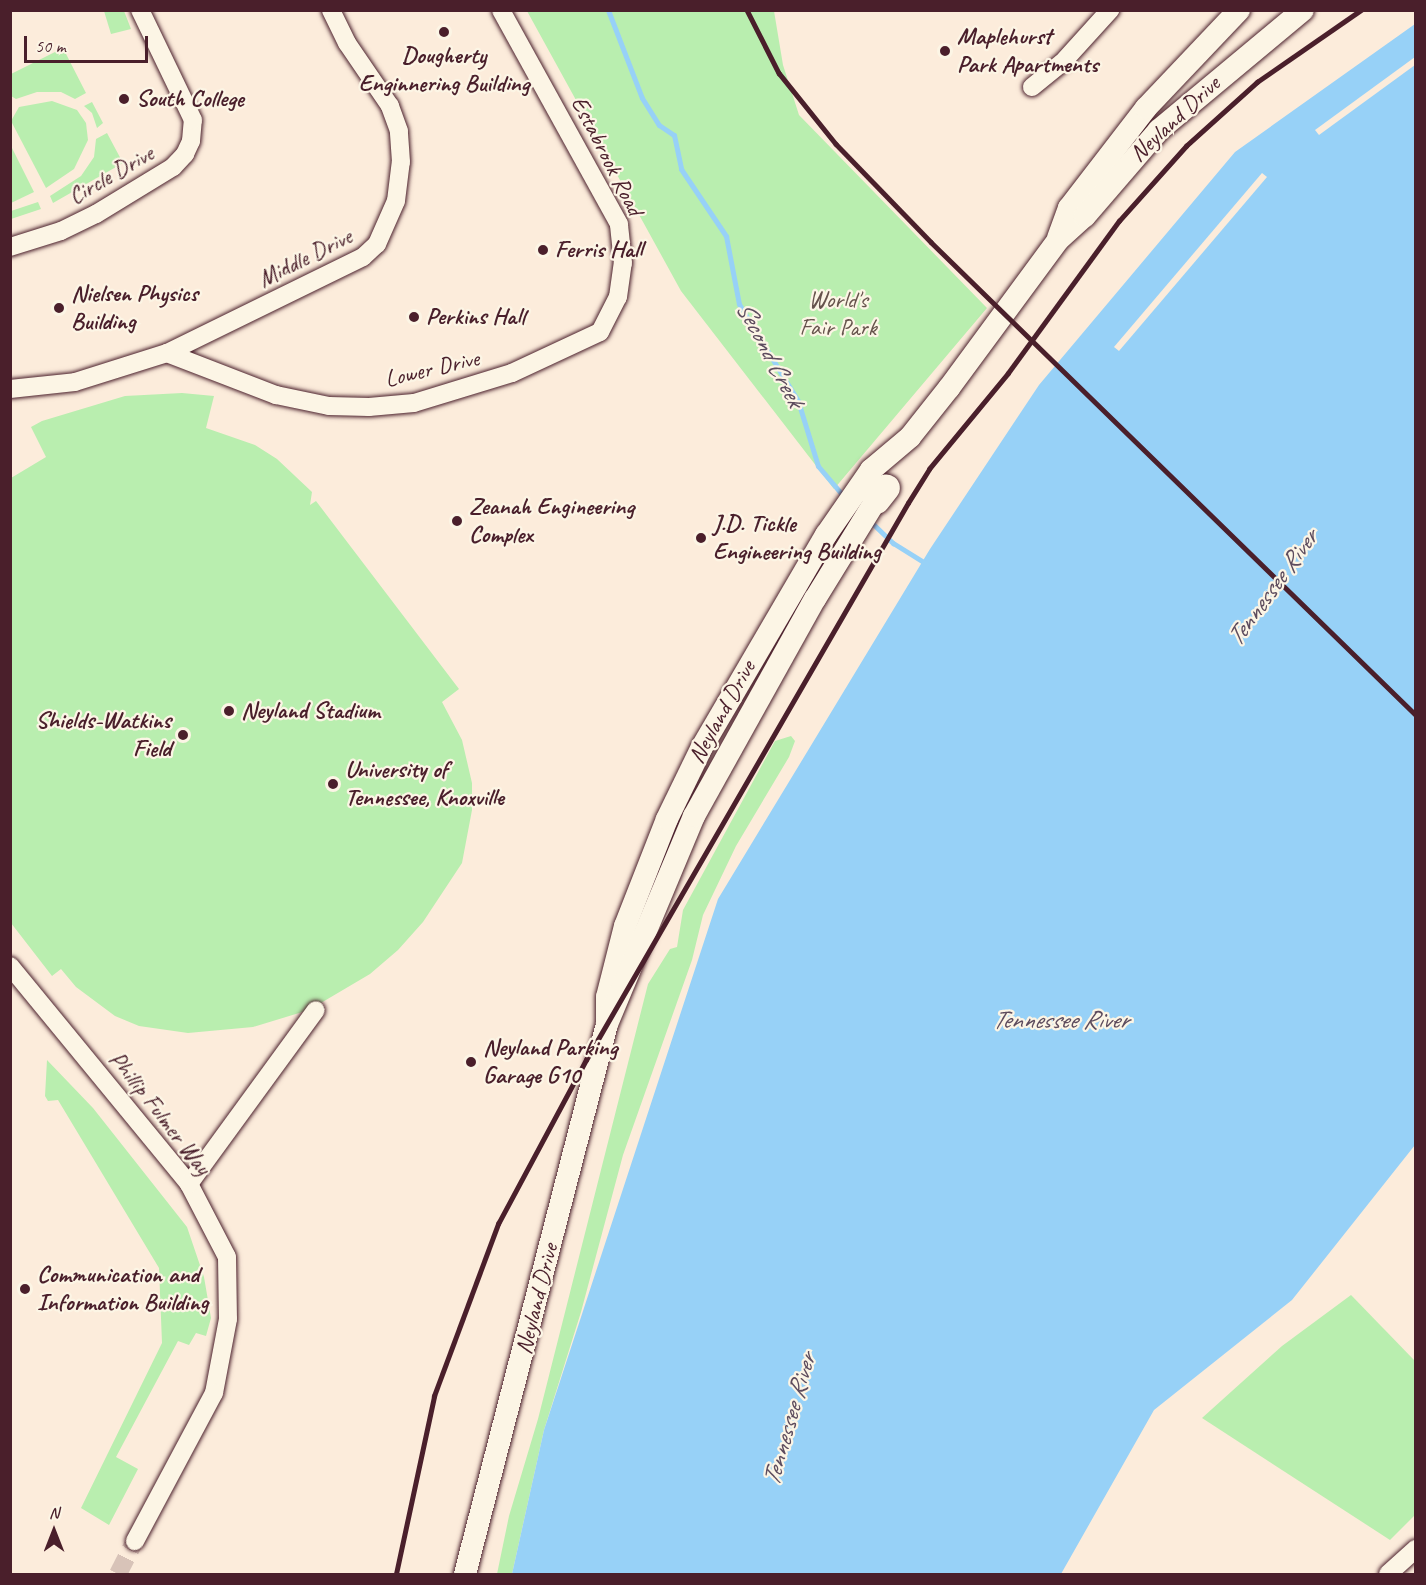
<!DOCTYPE html>
<html>
<head>
<meta charset="utf-8">
<style>
	body { margin:0 }
	#map { position:relative; width:1426px; height:1585px; overflow:hidden; background:#fcecdb; font-family:Caveat,sans-serif }
	div>[style] { position:absolute }
	.green>* { inset:0; background:#b9eeaf }
	.water>* { inset:0; background:#97d1f7 }
	.pier>* { inset:0; background:#fcecdb }
	.stream>* { height:5px; margin:-2.5px; padding:0 2.5px; transform-origin:2.5px; border-radius:2.5px; background:#97d1f7 }
	.minor-tunnel>* { height:18px; margin-top:-9px; transform-origin:0; background:repeating-linear-gradient(90deg,#d8c3b8 0 18px,transparent 0 27px) }
	.roads { filter:drop-shadow(0 0 2px #4a1f2b) drop-shadow(0 0 2px #4a1f2b) }
	.minor>* { height:18px; margin:-9px; padding:0 9px; transform-origin:9px; border-radius:9px; background:#fcf5e5 }
	.major>* { height:22px; margin:-11px; padding:0 11px; transform-origin:11px; border-radius:11px; background:#fcf5e5 }
	.highway>* { height:27px; margin:-13.5px; padding:0 13.5px; transform-origin:13.5px; border-radius:13.5px; background:#fcf5e5 }
	.rail>* { height:4.5px; margin:-2.25px; padding:0 2.25px; transform-origin:2.25px; border-radius:2.25px; background:#4a1f2b }
	.dots>* { width:16px; height:16px; translate:-50% -50%; box-sizing:border-box; border:3px solid #fcf5e5; border-radius:50% }
	span { translate:-50% -50%; white-space:nowrap; text-align:center; line-height:1.15; -webkit-text-stroke:4.5px #fcf5e5; paint-order:stroke }
	.poi-label { font-size:24px; color:#4a1f2b; font-weight:700 }
	.left { translate:0 -50%; text-align:left }
	.right { translate:-100% -50%; text-align:right }
	.street-label { font-size:24px; color:#4a1f2b }
	.park-label { font-size:24px; color:#66534c }
	.water-label { font-size:26px; color:#5d4c5e; font-style:italic }
	.frame { position:absolute; inset:0; border:12px solid #4a1f2b; pointer-events:none }
	.north { position:absolute; left:24px; top:1501px; width:60px; height:60px; -webkit-text-stroke:4px #fcf5e5; paint-order:stroke; rotate:0deg; font-size:16px; font-weight:700; line-height:24px; text-align:center; color:#4a1f2b }
	.north::after { content:''; display:block; margin:auto; width:21px; height:27px; background:#4a1f2b; clip-path:polygon(50% 0,100% 100%,50% 72%,0 100%) }
	.scale { position:absolute; left:24px; top:36px; width:124px; height:27px; box-sizing:border-box; border:3px solid #4a1f2b; border-top:0; padding-left:8px; font-size:18px; line-height:21px; white-space:nowrap; color:#4a1f2b; -webkit-text-stroke:4px #fcf5e5; paint-order:stroke }
</style>
</head>
<body>
<div id="map">
	<div class="green">
		<i style="clip-path:polygon(104px 11px,124px 11px,131px 29px,111px 34px)"></i>
		<i style="clip-path:polygon(527px 11px,774px 11px,783px 65px,799px 115px,987px 308px,834px 489px,681px 291px)"></i>
		<i style="clip-path:polygon(63px 48px,86px 93px,75px 99px,61px 92px,37px 92px,16px 99px,11px 96px,11px 74px)"></i>
		<i style="clip-path:polygon(52px 101px,77px 110px,86px 123px,88px 140px,74px 169px,46px 188px,11px 121px,19px 107px)"></i>
		<i style="clip-path:polygon(92px 102px,103px 123px,97px 128px,92px 113px,84px 106px)"></i>
		<i style="clip-path:polygon(107px 133px,123px 163px,53px 203px,50px 196px,81px 176px,94px 157px,96px 139px)"></i>
		<i style="clip-path:polygon(11px 146px,34px 192px,11px 203px,10px 203px)"></i>
		<i style="clip-path:polygon(38px 202px,41px 209px,11px 219px,11px 211px)"></i>
		<i style="clip-path:polygon(182px 393px,214px 396px,206px 428px,255px 445px,277px 459px,312px 492px,310px 505px,316px 501px,459px 689px,442px 702px,462px 740px,472px 783px,472px 810px,462px 863px,423px 922px,398px 950px,370px 974px,309px 1010px,253px 1027px,188px 1033px,139px 1026px,115px 1016px,76px 987px,61px 969px,52px 976px,11px 923px,11px 478px,46px 457px,31px 427px,42px 421px,125px 396px)"></i>
		<i style="clip-path:polygon(791px 736px,795px 741px,789px 757px,736px 846px,703px 915px,692px 960px,623px 1155px,581px 1312px,544px 1430px,512px 1574px,497px 1574px,509px 1516px,538px 1419px,648px 984px,670px 949px,677px 947px,683px 910px,775px 741px)"></i>
		<i style="clip-path:polygon(47px 1060px,93px 1108px,187px 1227px,204px 1277px,211px 1318px,206px 1336px,196px 1333px,189px 1345px,178px 1341px,116px 1457px,138px 1469px,109px 1525px,81px 1508px,162px 1343px,159px 1268px,58px 1100px,48px 1101px,45px 1096px)"></i>
		<i style="clip-path:polygon(1351px 1295px,1415px 1361px,1415px 1515px,1390px 1540px,1202px 1418px,1282px 1346px)"></i>
	</div>
	<div class="water">
		<i style="clip-path:polygon(1415px 24px,1415px 1145px,1292px 1300px,1154px 1410px,1061px 1574px,512px 1574px,544px 1430px,718px 899px,930px 549px,1039px 385px,1235px 152px)"></i>
	</div>
	<div class="pier">
		<i style="clip-path:polygon(1415px 57px,1415px 65px,1319px 135px,1315px 130px)"></i>
		<i style="clip-path:polygon(1262px 173px,1267px 177px,1119px 351px,1114px 347px)"></i>
	</div>
	<div class="stream">
		<i style="left:608px;top:10px;width:94px;rotate:68.9deg"></i>
		<i style="left:642px;top:98px;width:32px;rotate:58deg"></i>
		<i style="left:659px;top:125px;width:18px;rotate:34deg"></i>
		<i style="left:674px;top:135px;width:35px;rotate:78deg"></i>
		<i style="left:681px;top:169px;width:81px;rotate:56.1deg"></i>
		<i style="left:726px;top:236px;width:69px;rotate:79.2deg"></i>
		<i style="left:739px;top:304px;width:114px;rotate:58.7deg"></i>
		<i style="left:798px;top:401px;width:68px;rotate:72.9deg"></i>
		<i style="left:818px;top:466px;width:43px;rotate:49.7deg"></i>
		<i style="left:870px;top:521px;width:32px;rotate:44deg"></i>
		<i style="left:893px;top:543px;width:40px;rotate:32deg"></i>
	</div>
	<div class="minor-tunnel">
		<i style="left:118px;top:1574px;width:37px;rotate:-63deg"></i>
	</div>
	<div class="roads">
		<div class="minor">
			<i style="left:1032px;top:87px;width:38px;rotate:-39deg"></i>
			<i style="left:1062px;top:63px;width:72px;rotate:-47.8deg"></i>
			<i style="left:10px;top:247px;width:53px;rotate:-17.4deg"></i>
			<i style="left:61px;top:231px;width:39px;rotate:-26deg"></i>
			<i style="left:96px;top:214px;width:90px;rotate:-31.4deg"></i>
			<i style="left:173px;top:167px;width:18px;rotate:-47deg"></i>
			<i style="left:185px;top:154px;width:14px;rotate:-65deg"></i>
			<i style="left:191px;top:141px;width:21px;rotate:-85deg"></i>
			<i style="left:193px;top:120px;width:122px;rotate:-115.7deg"></i>
			<i style="left:167px;top:353px;width:117px;rotate:21.1deg"></i>
			<i style="left:276px;top:395px;width:54px;rotate:11.7deg"></i>
			<i style="left:329px;top:406px;width:40px;rotate:1.4deg"></i>
			<i style="left:369px;top:407px;width:45px;rotate:-5.1deg"></i>
			<i style="left:414px;top:403px;width:102px;rotate:-17deg"></i>
			<i style="left:512px;top:373px;width:97px;rotate:-25deg"></i>
			<i style="left:600px;top:332px;width:39px;rotate:-63deg"></i>
			<i style="left:618px;top:297px;width:34px;rotate:-82deg"></i>
			<i style="left:623px;top:263px;width:39px;rotate:-96deg"></i>
			<i style="left:619px;top:224px;width:244px;rotate:-118.9deg"></i>
			<i style="left:10px;top:389px;width:65px;rotate:-6.1deg"></i>
			<i style="left:75px;top:382px;width:96px;rotate:-17.5deg"></i>
			<i style="left:167px;top:353px;width:218px;rotate:-26.1deg"></i>
			<i style="left:363px;top:257px;width:19px;rotate:-43deg"></i>
			<i style="left:377px;top:244px;width:47px;rotate:-66.2deg"></i>
			<i style="left:396px;top:201px;width:39px;rotate:-83deg"></i>
			<i style="left:401px;top:162px;width:31px;rotate:-94deg"></i>
			<i style="left:399px;top:131px;width:27px;rotate:-110deg"></i>
			<i style="left:390px;top:106px;width:76px;rotate:-124.3deg"></i>
			<i style="left:347px;top:43px;width:37px;rotate:-116deg"></i>
			<i style="left:10px;top:966px;width:282px;rotate:50.6deg"></i>
			<i style="left:189px;top:1184px;width:82px;rotate:62.5deg"></i>
			<i style="left:227px;top:1257px;width:62px;rotate:89.1deg"></i>
			<i style="left:228px;top:1319px;width:75px;rotate:100.7deg"></i>
			<i style="left:214px;top:1393px;width:168px;rotate:118.1deg"></i>
			<i style="left:189px;top:1184px;width:215px;rotate:-53.9deg"></i>
			<i style="left:1388px;top:1574px;width:38px;rotate:-42deg"></i>
		</div>
		<div class="major">
			<i style="left:1058px;top:238px;width:32px;rotate:-70deg"></i>
			<i style="left:1069px;top:208px;width:126px;rotate:-52.4deg"></i>
			<i style="left:1146px;top:108px;width:135px;rotate:-46.5deg"></i>
			<i style="left:607px;top:1024px;width:27px;rotate:-90deg"></i>
			<i style="left:607px;top:997px;width:73px;rotate:-75.8deg"></i>
			<i style="left:625px;top:926px;width:115px;rotate:-68.6deg"></i>
			<i style="left:667px;top:819px;width:80px;rotate:-64.1deg"></i>
			<i style="left:702px;top:747px;width:246px;rotate:-59.7deg"></i>
			<i style="left:826px;top:535px;width:79px;rotate:-55.3deg"></i>
			<i style="left:871px;top:470px;width:51px;rotate:-40.2deg"></i>
			<i style="left:910px;top:437px;width:63px;rotate:-51.5deg"></i>
			<i style="left:949px;top:388px;width:184px;rotate:-53.6deg"></i>
			<i style="left:1058px;top:240px;width:36px;rotate:-42deg"></i>
			<i style="left:1085px;top:216px;width:113px;rotate:-49.3deg"></i>
			<i style="left:1159px;top:130px;width:187px;rotate:-39.8deg"></i>
			<i style="left:465px;top:1574px;width:568px;rotate:-75.52deg"></i>
			<i style="left:607px;top:1024px;width:225px;rotate:-67.3deg"></i>
			<i style="left:694px;top:816px;width:248px;rotate:-60.9deg"></i>
			<i style="left:815px;top:599px;width:116px;rotate:-58.4deg"></i>
		</div>
		<div class="highway">
			<i style="left:876px;top:500px;width:16px;rotate:-52deg"></i>
		</div>
	</div>
	<div class="rail">
		<i style="left:747px;top:10px;width:71px;rotate:63.1deg"></i>
		<i style="left:779px;top:73px;width:91px;rotate:51.2deg"></i>
		<i style="left:836px;top:144px;width:136px;rotate:45.9deg"></i>
		<i style="left:931px;top:242px;width:677px;rotate:44.28deg"></i>
		<i style="left:396px;top:1574px;width:182px;rotate:-77.9deg"></i>
		<i style="left:434px;top:1396px;width:184px;rotate:-69.6deg"></i>
		<i style="left:498px;top:1224px;width:186px;rotate:-61.8deg"></i>
		<i style="left:586px;top:1060px;width:643px;rotate:-59.97deg"></i>
		<i style="left:908px;top:503px;width:40px;rotate:-58deg"></i>
		<i style="left:929px;top:469px;width:124px;rotate:-50.5deg"></i>
		<i style="left:1008px;top:373px;width:188px;rotate:-53.9deg"></i>
		<i style="left:1119px;top:221px;width:101px;rotate:-48.2deg"></i>
		<i style="left:1186px;top:146px;width:96px;rotate:-42deg"></i>
		<i style="left:1257px;top:82px;width:126px;rotate:-34.7deg"></i>
	</div>
	<div class="dots">
		<i style="left:444px;top:32px;background:#4a1f2b"></i>
		<i style="left:945px;top:51px;background:#4a1f2b"></i>
		<i style="left:124px;top:99px;background:#4a1f2b"></i>
		<i style="left:543px;top:250px;background:#4a1f2b"></i>
		<i style="left:59px;top:308px;background:#4a1f2b"></i>
		<i style="left:414px;top:317px;background:#4a1f2b"></i>
		<i style="left:457px;top:521px;background:#4a1f2b"></i>
		<i style="left:701px;top:538px;background:#4a1f2b"></i>
		<i style="left:229px;top:711px;background:#4a1f2b"></i>
		<i style="left:183px;top:735px;background:#4a1f2b"></i>
		<i style="left:333px;top:784px;background:#4a1f2b"></i>
		<i style="left:471px;top:1062px;background:#4a1f2b"></i>
		<i style="left:25px;top:1289px;background:#4a1f2b"></i>
	</div>
	<div class="poi-label">
		<span class="left" style="left:957px;top:51px">Maplehurst<br>Park Apartments</span>
		<span style="left:444px;top:70px">Dougherty<br>Enginnering Building</span>
		<span class="left" style="left:136px;top:99px">South College</span>
		<span class="left" style="left:555px;top:250px">Ferris Hall</span>
		<span class="left" style="left:71px;top:308px">Nielsen Physics<br>Building</span>
		<span class="left" style="left:426px;top:317px">Perkins Hall</span>
		<span class="left" style="left:469px;top:521px">Zeanah Engineering<br>Complex</span>
		<span class="left" style="left:713px;top:538px">J.D. Tickle<br>Engineering Building</span>
		<span class="left" style="left:241px;top:711px">Neyland Stadium</span>
		<span class="right" style="left:171px;top:735px">Shields-Watkins<br>Field</span>
		<span class="left" style="left:345px;top:784px">University of<br>Tennessee, Knoxville</span>
		<span class="left" style="left:483px;top:1062px">Neyland Parking<br>Garage G10</span>
		<span class="left" style="left:37px;top:1289px">Communication and<br>Information Building</span>
	</div>
	<div class="street-label">
		<span style="left:1175px;top:119px;rotate:-43deg">Neyland Drive</span>
		<span style="left:607px;top:156px;rotate:63deg">Estabrook Road</span>
		<span style="left:111px;top:175px;rotate:-30deg">Circle Drive</span>
		<span style="left:305px;top:258px;rotate:-27deg">Middle Drive</span>
		<span style="left:432px;top:369px;rotate:-13deg">Lower Drive</span>
		<span style="left:722px;top:712px;rotate:-61deg">Neyland Drive</span>
		<span style="left:160px;top:1113px;rotate:52deg">Phillip Fulmer Way</span>
		<span style="left:537px;top:1299px;rotate:-76deg">Neyland Drive</span>
	</div>
	<div class="park-label">
		<span style="left:838px;top:314px">World's<br>Fair Park</span>
	</div>
	<div class="water-label">
		<span style="left:770px;top:354px;rotate:62deg">Second Creek</span>
		<span style="left:1272px;top:588px;rotate:-54deg">Tennessee River</span>
		<span style="left:1060px;top:1020px">Tennessee River</span>
		<span style="left:789px;top:1420px;rotate:-74deg">Tennessee River</span>
	</div>
	<div class="frame"></div>
	<div class="north">N</div>
	<div class="scale">50 m</div>
</div>
</body>
</html>
